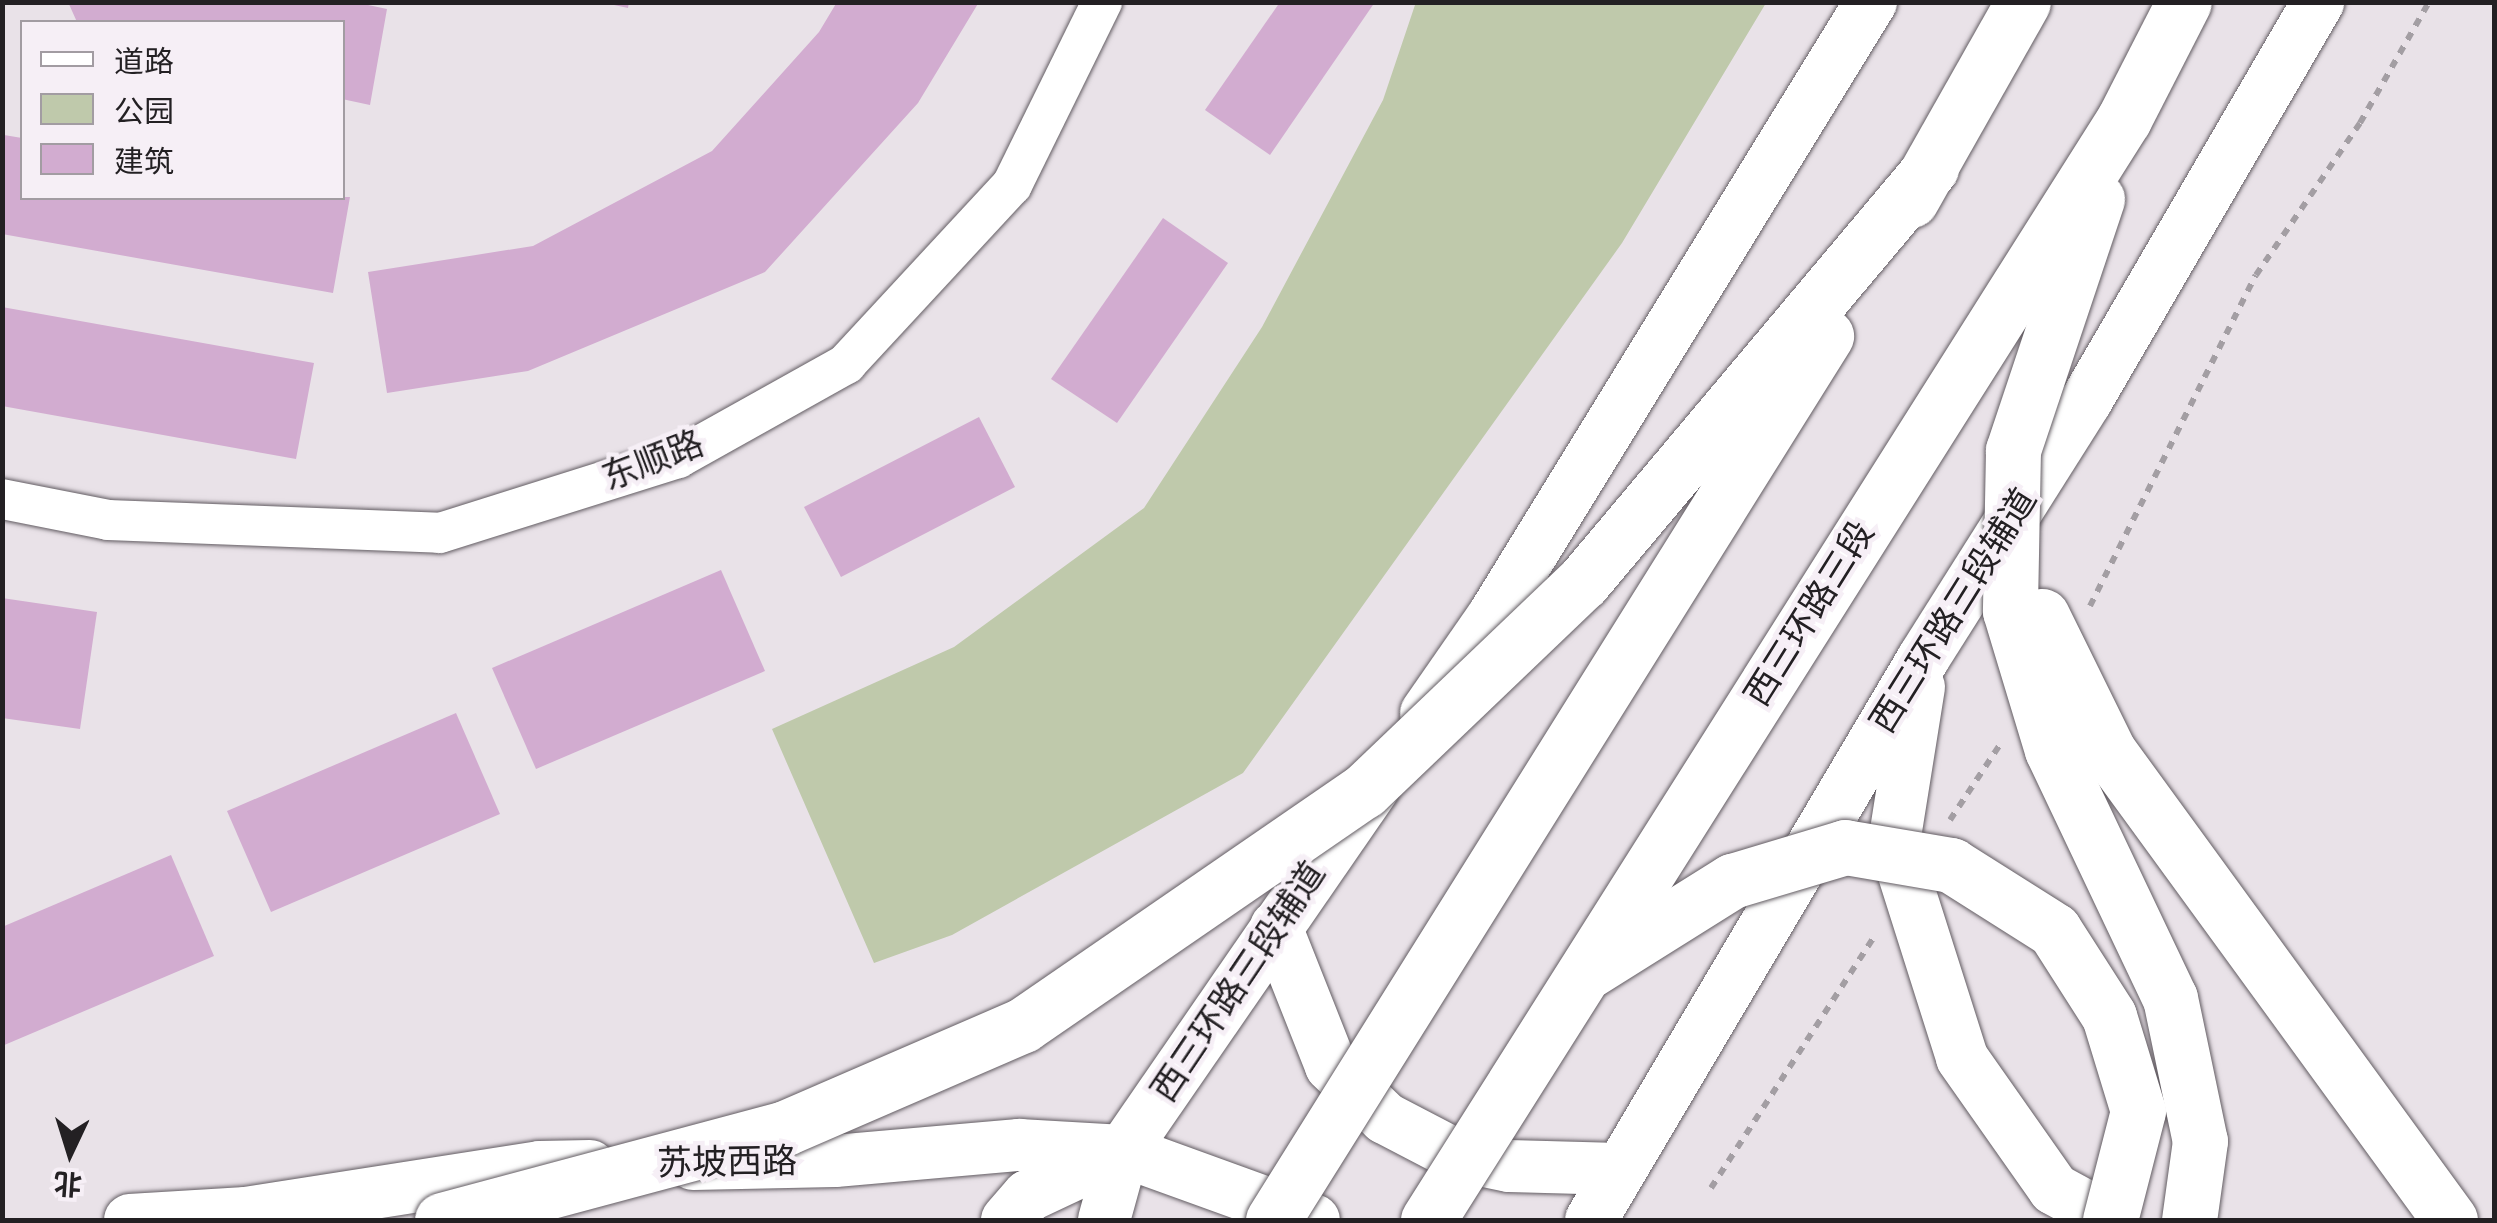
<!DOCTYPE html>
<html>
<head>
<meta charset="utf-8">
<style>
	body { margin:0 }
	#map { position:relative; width:2497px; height:1223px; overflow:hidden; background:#e9e2e8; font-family:"Roboto Condensed","Noto Sans SC",sans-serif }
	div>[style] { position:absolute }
	.green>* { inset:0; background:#bfc9ab }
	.building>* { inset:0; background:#d2acd0 }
	.path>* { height:6px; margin-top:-3px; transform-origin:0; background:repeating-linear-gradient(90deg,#a39ea3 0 8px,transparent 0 16px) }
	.roads { filter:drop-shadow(0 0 2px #625c62) drop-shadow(0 0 2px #625c62) }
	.minor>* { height:40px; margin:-20px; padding:0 20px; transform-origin:20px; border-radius:20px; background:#fff }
	.major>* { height:52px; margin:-26px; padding:0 26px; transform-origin:26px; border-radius:26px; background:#fff }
	.bridges { filter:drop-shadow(0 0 2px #625c62) drop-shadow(0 0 2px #625c62) }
	.highway-bridge>* { height:55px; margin:-27.5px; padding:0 27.5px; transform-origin:27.5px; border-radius:27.5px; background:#fff }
	span { translate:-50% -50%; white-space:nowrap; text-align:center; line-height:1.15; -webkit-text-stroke:9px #f6eff6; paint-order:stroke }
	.street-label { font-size:35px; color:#232023 }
	.frame { position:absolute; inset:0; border:5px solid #232023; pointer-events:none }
	.legend { position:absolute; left:20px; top:20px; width:325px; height:180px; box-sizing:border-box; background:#f6eff6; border:2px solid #a29ca2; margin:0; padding:12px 18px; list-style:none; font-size:30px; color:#232023 }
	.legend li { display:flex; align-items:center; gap:20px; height:50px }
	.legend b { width:50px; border:2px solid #a29ca2 }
	.north { position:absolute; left:20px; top:1103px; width:100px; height:100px; -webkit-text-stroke:8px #f6eff6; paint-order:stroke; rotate:184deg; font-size:28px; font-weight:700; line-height:40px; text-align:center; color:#232023 }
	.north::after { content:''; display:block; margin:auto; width:35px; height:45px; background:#232023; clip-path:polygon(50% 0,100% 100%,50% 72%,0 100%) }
</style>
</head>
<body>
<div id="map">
	<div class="green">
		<i style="clip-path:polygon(1416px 2px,1766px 3px,1622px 243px,1243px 773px,952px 935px,874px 963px,772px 729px,954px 647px,1144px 508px,1262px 327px,1383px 100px)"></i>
	</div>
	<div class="building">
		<i style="clip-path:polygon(68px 2px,354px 2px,387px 9px,370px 105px,342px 99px,342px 22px,77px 22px)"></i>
		<i style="clip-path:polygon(600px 2px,629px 2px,628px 8px)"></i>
		<i style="clip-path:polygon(837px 2px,979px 2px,918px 103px,765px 272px,528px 371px,387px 393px,368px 272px,533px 246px,712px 151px,819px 32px)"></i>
		<i style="clip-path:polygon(1280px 2px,1375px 2px,1270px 155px,1205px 110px)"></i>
		<i style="clip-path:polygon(4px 135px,22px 138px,22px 198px,350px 197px,333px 293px,2px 234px)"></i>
		<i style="clip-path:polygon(1163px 218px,1228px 263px,1117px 423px,1051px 379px)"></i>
		<i style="clip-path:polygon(2px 307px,314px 363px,296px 459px,2px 406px)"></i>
		<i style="clip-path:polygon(979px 417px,1015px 487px,841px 577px,804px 507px)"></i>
		<i style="clip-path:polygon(721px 570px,765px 671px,536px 769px,492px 668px)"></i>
		<i style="clip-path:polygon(2px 598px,97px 612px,80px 729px,2px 718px)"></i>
		<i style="clip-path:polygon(456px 713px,500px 814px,271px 912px,227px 811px)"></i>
		<i style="clip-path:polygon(171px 855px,214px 956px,2px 1046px,2px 927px)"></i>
	</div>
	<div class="path">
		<i style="left:2090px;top:606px;width:370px;rotate:-63.4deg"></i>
		<i style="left:2256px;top:275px;width:184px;rotate:-55.6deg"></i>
		<i style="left:2360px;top:123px;width:139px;rotate:-60.3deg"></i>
		<i style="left:1950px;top:820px;width:92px;rotate:-56.5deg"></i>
		<i style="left:1711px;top:1188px;width:302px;rotate:-57deg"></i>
	</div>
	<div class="roads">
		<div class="minor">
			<i style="left:2px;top:499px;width:108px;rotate:11.2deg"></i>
			<i style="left:108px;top:520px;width:332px;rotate:2.2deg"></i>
			<i style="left:440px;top:533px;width:250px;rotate:-17.5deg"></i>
			<i style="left:678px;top:458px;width:193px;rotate:-29.2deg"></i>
			<i style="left:846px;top:364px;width:244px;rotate:-47.2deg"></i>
			<i style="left:1012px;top:185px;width:204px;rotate:-63.8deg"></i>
		</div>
		<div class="major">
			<i style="left:1919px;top:687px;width:158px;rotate:99.1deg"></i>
			<i style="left:1894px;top:843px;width:225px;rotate:72.4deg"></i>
			<i style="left:1962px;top:1058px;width:160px;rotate:54.9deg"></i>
			<i style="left:2054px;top:1189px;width:65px;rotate:28.5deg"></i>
			<i style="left:1426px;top:713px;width:119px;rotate:-55.2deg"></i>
			<i style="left:1494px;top:615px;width:720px;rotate:-58.41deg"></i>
			<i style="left:1276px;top:927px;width:149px;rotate:68.4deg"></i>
			<i style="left:1331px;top:1066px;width:75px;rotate:43.9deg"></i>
			<i style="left:1385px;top:1118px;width:80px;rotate:27.5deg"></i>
			<i style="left:1456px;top:1155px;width:54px;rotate:11.7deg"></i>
			<i style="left:1509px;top:1166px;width:110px;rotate:1.6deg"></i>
			<i style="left:693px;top:1164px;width:142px;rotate:-1.2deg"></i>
			<i style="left:835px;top:1161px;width:185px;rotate:-5deg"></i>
			<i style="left:1019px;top:1145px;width:104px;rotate:3.3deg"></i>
			<i style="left:1123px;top:1151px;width:203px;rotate:19.9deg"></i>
			<i style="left:130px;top:1220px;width:116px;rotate:-3.5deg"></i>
			<i style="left:246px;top:1213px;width:298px;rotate:-8.9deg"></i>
			<i style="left:540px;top:1167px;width:50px;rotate:-1.1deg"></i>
			<i style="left:1007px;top:1220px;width:32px;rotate:-49deg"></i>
			<i style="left:1028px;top:1196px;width:98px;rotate:-25.3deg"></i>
			<i style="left:1104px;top:1220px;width:72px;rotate:-74.6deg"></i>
			<i style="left:1123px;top:1151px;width:440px;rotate:-55.4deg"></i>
			<i style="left:1591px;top:1220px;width:652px;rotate:-59.38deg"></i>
			<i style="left:1923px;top:659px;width:305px;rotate:-57.7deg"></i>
			<i style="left:2086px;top:401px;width:462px;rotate:-59.8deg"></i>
		</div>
	</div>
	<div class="bridges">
		<div class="highway-bridge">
			<i style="left:2097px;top:199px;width:265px;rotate:108.5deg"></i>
			<i style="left:2013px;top:450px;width:161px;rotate:91.1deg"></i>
			<i style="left:2010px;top:611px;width:145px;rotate:73.2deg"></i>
			<i style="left:2052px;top:750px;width:275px;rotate:64.6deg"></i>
			<i style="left:2170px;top:998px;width:146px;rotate:78.2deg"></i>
			<i style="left:2200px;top:1141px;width:80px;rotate:97.9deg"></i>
			<i style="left:1911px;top:200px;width:227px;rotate:-60.5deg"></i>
			<i style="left:2042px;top:616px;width:152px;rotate:63.8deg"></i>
			<i style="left:2109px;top:752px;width:579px;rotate:53.92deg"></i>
			<i style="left:1590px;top:970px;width:168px;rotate:-32.1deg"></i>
			<i style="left:1732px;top:881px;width:118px;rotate:-16.7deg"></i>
			<i style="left:1845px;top:847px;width:108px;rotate:9.6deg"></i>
			<i style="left:1951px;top:865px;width:122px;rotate:32.3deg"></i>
			<i style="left:2054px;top:930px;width:102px;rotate:57.4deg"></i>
			<i style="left:2109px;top:1016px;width:99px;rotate:73deg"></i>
			<i style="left:2138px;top:1111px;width:113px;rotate:104.4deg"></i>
			<i style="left:442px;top:1220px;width:355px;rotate:-15deg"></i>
			<i style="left:785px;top:1128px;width:259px;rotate:-23.4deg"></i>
			<i style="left:1023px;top:1025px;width:414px;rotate:-34.5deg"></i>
			<i style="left:1364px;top:791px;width:303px;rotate:-43.7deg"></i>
			<i style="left:1583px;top:582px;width:541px;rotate:-49.95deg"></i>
			<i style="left:1273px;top:1220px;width:1043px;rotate:-57.97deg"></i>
			<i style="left:1428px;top:1220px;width:1303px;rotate:-57.7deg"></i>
			<i style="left:2124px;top:119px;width:131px;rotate:-62.9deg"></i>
		</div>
	</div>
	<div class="street-label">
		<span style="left:653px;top:461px;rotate:-21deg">东顺路</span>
		<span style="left:1954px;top:611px;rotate:-58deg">西三环路三段辅道</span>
		<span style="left:1810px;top:614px;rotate:-58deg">西三环路三段</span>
		<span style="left:1239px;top:982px;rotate:-56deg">西三环路三段辅道</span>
		<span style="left:727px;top:1163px;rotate:-1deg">苏坡西路</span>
	</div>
	<div class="frame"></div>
	<ul class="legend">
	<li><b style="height:12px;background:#fff"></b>道路</li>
	<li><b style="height:28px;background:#bfc9ab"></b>公园</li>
	<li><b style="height:28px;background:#d2acd0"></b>建筑</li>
	</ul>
	<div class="north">北</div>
</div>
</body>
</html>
